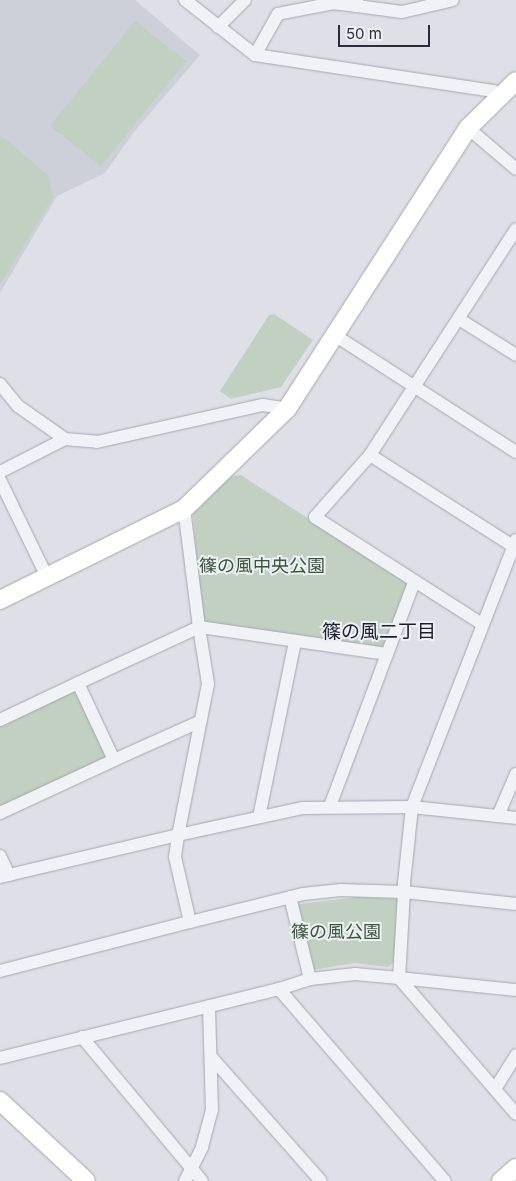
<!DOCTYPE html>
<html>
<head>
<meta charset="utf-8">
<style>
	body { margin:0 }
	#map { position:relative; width:516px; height:1181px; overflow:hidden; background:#dfe0e7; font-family:Inter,"Noto Sans JP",sans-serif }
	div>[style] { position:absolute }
	.built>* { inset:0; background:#cdcfd9 }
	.green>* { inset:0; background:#c1d0c0 }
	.roads { filter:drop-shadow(0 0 1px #a5a6b1) drop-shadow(0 0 1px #a5a6b1) }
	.street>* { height:12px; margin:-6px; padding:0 6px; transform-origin:6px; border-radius:6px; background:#f1f2f5 }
	.secondary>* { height:18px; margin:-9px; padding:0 9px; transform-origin:9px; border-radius:9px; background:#fff }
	span { translate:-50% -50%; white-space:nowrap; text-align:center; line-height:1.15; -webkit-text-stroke:4px #eeeff5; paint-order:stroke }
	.park-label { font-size:18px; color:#375738 }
	.neighbourhood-label { font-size:19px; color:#1b1e2d }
	.scale { position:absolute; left:338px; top:25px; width:92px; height:22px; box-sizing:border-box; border:2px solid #292c3d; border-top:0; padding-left:6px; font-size:15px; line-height:18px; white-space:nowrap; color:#292c3d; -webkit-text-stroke:4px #eeeff5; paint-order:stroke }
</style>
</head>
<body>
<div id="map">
	<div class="built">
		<i style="clip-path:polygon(0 0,135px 0,200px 55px,134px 132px,105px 173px,57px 196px,0 293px)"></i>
	</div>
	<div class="green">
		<i style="clip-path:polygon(135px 21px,186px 61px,101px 166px,50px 126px)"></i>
		<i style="clip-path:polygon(0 135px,48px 175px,53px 197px,0 285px)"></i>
		<i style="clip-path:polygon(274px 314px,313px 340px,281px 387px,231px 399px,220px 391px,269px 315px)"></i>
		<i style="clip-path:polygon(241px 475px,405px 581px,408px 590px,386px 645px,379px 648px,206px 624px,201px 619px,193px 514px,229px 477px)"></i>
		<i style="clip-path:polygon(73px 692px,79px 693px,108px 754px,104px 761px,0 809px,0 726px)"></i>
		<i style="clip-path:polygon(359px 897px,396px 899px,400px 904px,394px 962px,388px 967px,354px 963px,313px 970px,296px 910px,299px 904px)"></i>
	</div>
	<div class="roads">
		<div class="street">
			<i style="left:185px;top:0;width:89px;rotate:38.2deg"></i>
			<i style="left:357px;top:0;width:6px;rotate:90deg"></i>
			<i style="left:357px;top:6px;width:23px;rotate:-173deg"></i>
			<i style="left:334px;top:3px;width:57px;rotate:168.9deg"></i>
			<i style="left:278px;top:14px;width:47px;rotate:119.3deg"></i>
			<i style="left:255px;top:55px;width:241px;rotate:8.6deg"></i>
			<i style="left:493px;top:91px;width:9px;rotate:36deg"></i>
			<i style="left:357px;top:6px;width:45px;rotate:7.6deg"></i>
			<i style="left:402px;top:12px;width:52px;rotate:-13.2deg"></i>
			<i style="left:218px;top:27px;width:38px;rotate:-45deg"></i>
			<i style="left:468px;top:128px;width:63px;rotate:40.5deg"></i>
			<i style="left:459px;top:319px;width:67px;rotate:32.3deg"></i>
			<i style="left:336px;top:336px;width:214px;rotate:32.8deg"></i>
			<i style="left:0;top:384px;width:28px;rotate:51deg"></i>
			<i style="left:18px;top:406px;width:57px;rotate:35.1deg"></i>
			<i style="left:65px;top:439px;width:32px;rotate:5deg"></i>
			<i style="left:97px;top:442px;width:170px;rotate:-12.6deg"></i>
			<i style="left:263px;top:405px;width:24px;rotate:9deg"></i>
			<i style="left:370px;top:455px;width:173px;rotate:32.5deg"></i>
			<i style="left:0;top:472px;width:73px;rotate:-26.9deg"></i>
			<i style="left:0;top:480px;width:108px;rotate:64.1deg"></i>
			<i style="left:516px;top:540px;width:287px;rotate:111.3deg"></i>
			<i style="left:412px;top:807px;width:76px;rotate:96deg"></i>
			<i style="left:404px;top:883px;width:9px;rotate:90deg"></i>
			<i style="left:404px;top:892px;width:113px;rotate:6.1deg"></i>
			<i style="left:482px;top:624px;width:198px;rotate:-147.4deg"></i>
			<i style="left:315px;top:517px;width:83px;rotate:-48.4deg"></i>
			<i style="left:370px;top:455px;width:269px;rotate:-57.1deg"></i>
			<i style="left:387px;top:654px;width:190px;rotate:-171.8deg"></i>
			<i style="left:199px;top:627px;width:58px;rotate:81deg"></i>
			<i style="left:208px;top:684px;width:154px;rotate:101.2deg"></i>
			<i style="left:178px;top:835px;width:128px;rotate:-12.2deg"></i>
			<i style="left:303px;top:808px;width:109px;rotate:-0.5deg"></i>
			<i style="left:412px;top:807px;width:105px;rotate:6deg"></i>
			<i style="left:0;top:720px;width:86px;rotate:-25.4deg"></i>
			<i style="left:114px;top:760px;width:93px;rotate:-24.1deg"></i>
			<i style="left:330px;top:806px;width:238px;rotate:-69.4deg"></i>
			<i style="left:0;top:813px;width:126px;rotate:-24.9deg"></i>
			<i style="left:114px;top:760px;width:85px;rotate:-115.1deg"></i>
			<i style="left:78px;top:683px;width:133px;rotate:-24.8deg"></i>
			<i style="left:199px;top:627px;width:119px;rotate:-97.2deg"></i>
			<i style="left:498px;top:816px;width:46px;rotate:-66.8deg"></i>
			<i style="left:259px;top:817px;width:180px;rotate:-78.4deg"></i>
			<i style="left:0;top:856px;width:21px;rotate:65deg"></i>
			<i style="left:9px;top:875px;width:9px;rotate:167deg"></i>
			<i style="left:290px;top:897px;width:84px;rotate:76.3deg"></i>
			<i style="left:190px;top:922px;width:116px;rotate:-13.9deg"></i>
			<i style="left:303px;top:894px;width:38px;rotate:-6deg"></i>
			<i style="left:341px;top:890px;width:63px;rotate:1.8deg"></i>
			<i style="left:404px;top:892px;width:86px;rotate:93.3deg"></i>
			<i style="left:399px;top:978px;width:44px;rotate:-174.8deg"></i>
			<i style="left:355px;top:974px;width:45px;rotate:173.7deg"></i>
			<i style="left:310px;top:979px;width:33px;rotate:162deg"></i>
			<i style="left:0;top:971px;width:196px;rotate:-14.5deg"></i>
			<i style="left:190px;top:922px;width:67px;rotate:-103deg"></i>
			<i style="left:175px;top:857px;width:22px;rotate:-82deg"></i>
			<i style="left:178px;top:835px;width:174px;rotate:166.7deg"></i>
			<i style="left:399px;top:978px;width:179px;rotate:49.3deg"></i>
			<i style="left:399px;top:978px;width:118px;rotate:5.9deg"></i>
			<i style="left:82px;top:1037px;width:187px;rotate:50.2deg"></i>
			<i style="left:0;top:1058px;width:287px;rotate:-13.9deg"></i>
			<i style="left:279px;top:989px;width:254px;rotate:49.2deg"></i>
			<i style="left:212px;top:1058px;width:164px;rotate:48.5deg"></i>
			<i style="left:495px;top:1089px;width:40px;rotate:-58deg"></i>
			<i style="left:185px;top:1181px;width:38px;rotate:-63deg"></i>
			<i style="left:202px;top:1147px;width:38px;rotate:-75deg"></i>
			<i style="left:212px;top:1110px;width:104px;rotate:-91.7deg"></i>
		</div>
		<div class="secondary">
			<i style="left:0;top:600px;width:205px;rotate:-26.3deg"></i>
			<i style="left:184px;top:509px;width:144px;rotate:-44.2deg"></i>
			<i style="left:287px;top:409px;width:334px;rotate:-57.2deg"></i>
			<i style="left:468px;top:128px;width:67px;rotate:-44.4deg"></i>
			<i style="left:0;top:1101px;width:117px;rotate:42.9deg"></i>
			<i style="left:501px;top:1181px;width:20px;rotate:-41deg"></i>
		</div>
	</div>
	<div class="park-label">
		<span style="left:262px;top:566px">篠の風中央公園</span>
		<span style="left:336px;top:932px">篠の風公園</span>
	</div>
	<div class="neighbourhood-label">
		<span style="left:379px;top:632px">篠の風二丁目</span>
	</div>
	<div class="scale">50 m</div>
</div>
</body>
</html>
